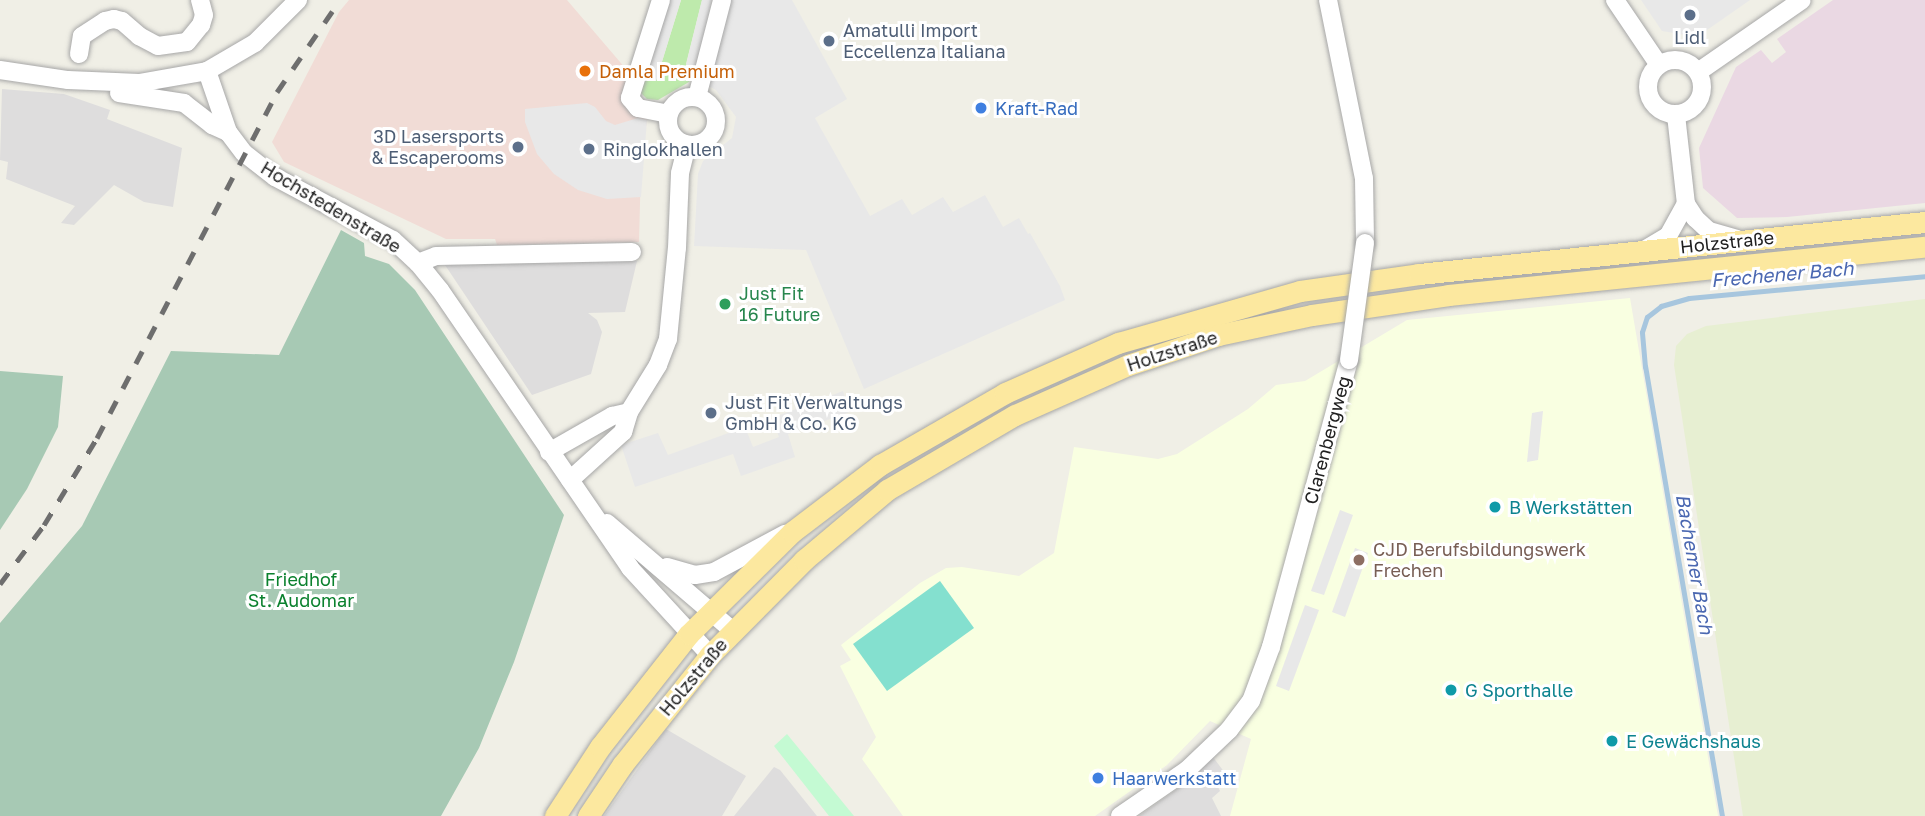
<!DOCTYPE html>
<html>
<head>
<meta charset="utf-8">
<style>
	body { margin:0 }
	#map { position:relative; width:1925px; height:816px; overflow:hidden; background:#f0efe6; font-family:"Golos Text",sans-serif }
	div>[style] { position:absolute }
	.residential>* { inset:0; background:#dedddd }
	.commercial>* { inset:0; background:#f1dcd6 }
	.industrial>* { inset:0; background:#ead8e3 }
	.education>* { inset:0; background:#f9ffe1 }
	.farmland>* { inset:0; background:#e7efd2 }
	.grass>* { inset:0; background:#beeaac }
	.cemetery>* { inset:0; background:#a7c9b4 }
	.park>* { inset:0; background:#c4fad3 }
	.pitch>* { inset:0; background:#84e0cf }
	.parking>* { inset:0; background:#e8e8e8 }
	.stream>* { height:5px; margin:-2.5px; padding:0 2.5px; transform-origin:2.5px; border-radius:2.5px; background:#a7c6de }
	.roads { filter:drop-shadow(0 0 2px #a7a7a7) drop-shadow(0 0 2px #a7a7a7) }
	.minor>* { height:18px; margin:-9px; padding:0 9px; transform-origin:9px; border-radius:9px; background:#fff }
	.minor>.ring { margin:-9px; padding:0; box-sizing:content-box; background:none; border:18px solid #fff; border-radius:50% }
	.major>* { height:21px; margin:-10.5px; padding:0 10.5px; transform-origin:10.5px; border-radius:10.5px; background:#fce89f }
	.rail>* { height:5px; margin-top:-2.5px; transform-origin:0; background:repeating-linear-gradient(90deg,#6e6e6e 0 14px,transparent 0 28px) }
	.bridges { filter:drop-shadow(0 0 2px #a7a7a7) drop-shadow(0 0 2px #a7a7a7) }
	.minor-bridge>* { height:18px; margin:-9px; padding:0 9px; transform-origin:9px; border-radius:9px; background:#fff }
	.dots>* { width:19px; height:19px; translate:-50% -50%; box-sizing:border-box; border:4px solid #fff; border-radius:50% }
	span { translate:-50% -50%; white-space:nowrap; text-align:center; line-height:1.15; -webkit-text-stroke:6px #fff; paint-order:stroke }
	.service-label { font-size:18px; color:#4e5e75 }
	.left { translate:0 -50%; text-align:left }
	.right { translate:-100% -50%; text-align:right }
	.food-label { font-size:18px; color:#c56008 }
	.shop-label { font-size:18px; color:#366cbe }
	.street-label { font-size:18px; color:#202020 }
	.leisure-label { font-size:18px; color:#27864d }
	.culture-label { font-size:18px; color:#0d838f }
	.education-label { font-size:18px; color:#785e54 }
	.park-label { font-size:18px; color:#0b812e }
	.water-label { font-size:19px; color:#4b68b1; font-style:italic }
</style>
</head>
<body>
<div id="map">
	<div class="residential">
		<i style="clip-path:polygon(2px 89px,64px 94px,110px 110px,107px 119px,182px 148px,173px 207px,144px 202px,114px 185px,74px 225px,61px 223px,75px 206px,6px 179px,8px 162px,0 160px)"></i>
		<i style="clip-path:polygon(637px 261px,625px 312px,588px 313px,597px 320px,602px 332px,591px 374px,532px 395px,445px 265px)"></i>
		<i style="clip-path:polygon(666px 729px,746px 776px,722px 816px,604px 816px)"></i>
		<i style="clip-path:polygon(1213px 757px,1228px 777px,1217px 785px,1220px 791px,1212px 798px,1221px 816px,1139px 816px,1184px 784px)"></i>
		<i style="clip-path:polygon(774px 767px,780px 770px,817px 816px,734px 816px)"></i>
	</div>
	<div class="commercial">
		<i style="clip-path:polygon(349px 0,567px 0,626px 69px,647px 120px,641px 165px,639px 242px,497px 245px,495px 239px,446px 239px,284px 162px,272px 142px,339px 12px)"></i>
	</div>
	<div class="industrial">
		<i style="clip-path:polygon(1833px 0,1925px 0,1925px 203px,1787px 217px,1737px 218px,1703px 188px,1699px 148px,1736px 67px,1761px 50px,1772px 63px,1786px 52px,1777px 39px)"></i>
	</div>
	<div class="education">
		<i style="clip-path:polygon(1630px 298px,1718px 816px,1230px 816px,1251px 739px,1210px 721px,1167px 765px,1095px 816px,903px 816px,862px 759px,876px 737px,840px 666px,851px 660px,841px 645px,920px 583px,946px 568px,962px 567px,1019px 576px,1054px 553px,1074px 447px,1158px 459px,1177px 454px,1248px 409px,1276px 385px,1305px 381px,1407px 320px)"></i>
	</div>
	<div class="farmland">
		<i style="clip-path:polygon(1925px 299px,1925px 816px,1743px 816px,1674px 365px,1676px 346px,1687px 334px,1706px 326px)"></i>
	</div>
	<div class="grass">
		<i style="clip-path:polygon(681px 0,702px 0,686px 64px,696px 67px,693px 76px,689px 82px,658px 100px,647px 99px,641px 93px,643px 77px,656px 81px)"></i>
	</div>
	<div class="cemetery">
		<i style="clip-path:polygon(341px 230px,364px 243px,365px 256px,389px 264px,415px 290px,564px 515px,514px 662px,479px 748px,441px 816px,0 816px,0 623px,82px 526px,171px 351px,279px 355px)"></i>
		<i style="clip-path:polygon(0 371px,63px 376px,58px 427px,27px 489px,0 530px)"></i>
	</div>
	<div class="park">
		<i style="clip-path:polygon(787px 734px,854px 816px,829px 816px,774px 746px)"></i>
	</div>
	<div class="pitch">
		<i style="clip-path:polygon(940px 581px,974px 628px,887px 691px,853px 644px)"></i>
	</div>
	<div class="parking">
		<i style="clip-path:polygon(667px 0,681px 0,656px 81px,643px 77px)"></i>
		<i style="clip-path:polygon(702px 0,712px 0,696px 67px,686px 65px)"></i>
		<i style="clip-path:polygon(731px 0,792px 0,847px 99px,815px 118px,870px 216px,902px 199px,912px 215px,943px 197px,953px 212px,985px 195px,1003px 227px,1019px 218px,1028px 234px,1030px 233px,1060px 286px,1065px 300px,864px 389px,806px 250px,694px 246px,698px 174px,703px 161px,732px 138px,736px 117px,716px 90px,707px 85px)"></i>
		<i style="clip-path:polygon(1641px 0,1750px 0,1697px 37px,1662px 31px)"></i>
		<i style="clip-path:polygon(587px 103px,595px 107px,606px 121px,615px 125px,638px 118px,647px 120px,641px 197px,607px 199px,578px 190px,554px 174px,537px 154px,525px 122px,525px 109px)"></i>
		<i style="clip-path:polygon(843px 391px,850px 412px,788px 434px,795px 457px,741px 476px,733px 454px,635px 487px,621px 445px,658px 433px,668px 455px,745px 427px,753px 447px,779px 437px,772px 418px)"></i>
		<i style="clip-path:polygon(1543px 411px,1538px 460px,1527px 462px,1532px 413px)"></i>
		<i style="clip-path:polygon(1340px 510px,1353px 515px,1324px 595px,1311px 591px)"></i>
		<i style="clip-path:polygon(1355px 548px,1368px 553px,1345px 617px,1332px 612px)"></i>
		<i style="clip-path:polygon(1305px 605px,1319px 610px,1289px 691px,1276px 686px)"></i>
	</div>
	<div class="stream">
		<i style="left:1722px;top:816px;width:456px;rotate:-99.7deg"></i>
		<i style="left:1645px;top:367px;width:35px;rotate:-95deg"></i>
		<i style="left:1642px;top:332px;width:16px;rotate:-72deg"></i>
		<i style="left:1647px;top:317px;width:18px;rotate:-38deg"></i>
		<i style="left:1661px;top:306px;width:29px;rotate:-16deg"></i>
		<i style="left:1689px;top:298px;width:237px;rotate:-5.3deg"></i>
	</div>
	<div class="roads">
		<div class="minor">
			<i style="left:661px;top:0;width:103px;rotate:107.6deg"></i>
			<i style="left:630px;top:98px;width:13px;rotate:51deg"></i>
			<i style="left:638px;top:108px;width:31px;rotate:11deg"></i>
			<i style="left:1328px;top:0;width:182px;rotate:78.6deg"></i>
			<i style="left:1364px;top:178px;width:65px;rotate:89.1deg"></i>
			<i style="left:1615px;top:0;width:78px;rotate:55.9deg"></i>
			<i style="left:79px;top:54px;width:18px;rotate:-81deg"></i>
			<i style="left:82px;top:36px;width:27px;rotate:-33deg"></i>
			<i style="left:105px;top:21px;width:9px;rotate:-13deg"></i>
			<i style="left:114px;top:19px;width:8px;rotate:14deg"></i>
			<i style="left:122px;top:21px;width:23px;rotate:41deg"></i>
			<i style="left:139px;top:36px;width:21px;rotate:28deg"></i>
			<i style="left:158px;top:46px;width:29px;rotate:-8deg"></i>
			<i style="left:187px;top:42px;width:22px;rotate:-51deg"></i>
			<i style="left:201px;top:25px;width:10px;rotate:-73deg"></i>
			<i style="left:204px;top:15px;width:16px;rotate:-105deg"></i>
			<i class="ring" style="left:1648px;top:60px;width:36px;height:36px"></i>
			<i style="left:0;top:70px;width:69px;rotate:8.4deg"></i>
			<i style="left:68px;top:80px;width:71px;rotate:2.4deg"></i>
			<i style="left:139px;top:83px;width:69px;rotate:-10deg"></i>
			<i style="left:207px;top:71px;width:56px;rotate:-30.3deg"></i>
			<i style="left:255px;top:43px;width:61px;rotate:-45deg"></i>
			<i style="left:207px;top:71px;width:65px;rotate:71deg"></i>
			<i style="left:228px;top:132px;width:26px;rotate:53deg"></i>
			<i style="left:244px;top:153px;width:39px;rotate:38deg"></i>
			<i style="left:275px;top:177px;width:134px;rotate:28.1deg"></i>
			<i style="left:393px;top:240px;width:34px;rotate:43deg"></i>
			<i style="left:418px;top:263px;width:35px;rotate:51deg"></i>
			<i style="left:440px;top:290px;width:337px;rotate:55.6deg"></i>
			<i style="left:630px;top:568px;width:118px;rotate:47.4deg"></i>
			<i style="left:1698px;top:72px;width:126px;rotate:-34.7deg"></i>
			<i style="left:119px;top:93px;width:66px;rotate:8.7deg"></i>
			<i style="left:184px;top:103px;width:36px;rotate:38deg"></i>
			<i style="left:212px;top:125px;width:17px;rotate:24deg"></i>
			<i class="ring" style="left:668px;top:97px;width:30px;height:30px"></i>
			<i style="left:697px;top:97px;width:100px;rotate:-75.5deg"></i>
			<i style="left:1676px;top:115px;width:90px;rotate:83.6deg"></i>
			<i style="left:1686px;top:204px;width:17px;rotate:57deg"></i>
			<i style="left:1695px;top:218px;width:19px;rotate:43deg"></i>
			<i style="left:1709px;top:231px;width:29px;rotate:16deg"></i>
			<i style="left:1646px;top:249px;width:26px;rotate:-31deg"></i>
			<i style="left:1668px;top:236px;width:37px;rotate:-61deg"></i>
			<i style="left:418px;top:263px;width:19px;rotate:-21deg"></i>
			<i style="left:436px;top:256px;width:196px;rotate:-1.2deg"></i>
			<i style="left:549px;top:452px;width:73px;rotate:-29.7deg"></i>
			<i style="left:612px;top:416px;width:17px;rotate:-13deg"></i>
			<i style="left:570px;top:480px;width:72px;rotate:-42.2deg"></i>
			<i style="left:623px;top:432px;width:21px;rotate:-73deg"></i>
			<i style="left:629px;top:412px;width:55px;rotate:-58.3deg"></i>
			<i style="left:658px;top:365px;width:28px;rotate:-69deg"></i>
			<i style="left:668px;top:339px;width:91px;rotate:-84.4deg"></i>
			<i style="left:677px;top:248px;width:75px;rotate:-87.7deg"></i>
			<i style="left:680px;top:173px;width:29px;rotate:-76deg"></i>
			<i style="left:607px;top:523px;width:166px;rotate:40.6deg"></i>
			<i style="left:667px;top:567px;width:29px;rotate:16deg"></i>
			<i style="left:695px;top:575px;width:19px;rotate:-9deg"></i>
			<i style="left:714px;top:572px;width:81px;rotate:-28.2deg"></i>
			<i style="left:1120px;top:816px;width:81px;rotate:-34.5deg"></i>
			<i style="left:1187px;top:770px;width:58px;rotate:-43.6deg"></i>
			<i style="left:1229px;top:730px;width:36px;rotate:-53deg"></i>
			<i style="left:1251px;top:701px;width:58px;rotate:-69.7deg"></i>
			<i style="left:1271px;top:647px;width:297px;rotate:-74.8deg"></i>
		</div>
		<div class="major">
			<i style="left:555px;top:816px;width:82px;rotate:-56.9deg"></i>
			<i style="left:600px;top:747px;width:144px;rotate:-51.8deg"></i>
			<i style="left:689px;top:634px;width:145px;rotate:-44.7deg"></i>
			<i style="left:792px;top:532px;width:111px;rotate:-37.3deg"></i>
			<i style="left:880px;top:465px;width:144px;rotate:-29.9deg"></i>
			<i style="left:1005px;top:393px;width:124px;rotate:-23.9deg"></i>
			<i style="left:1118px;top:343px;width:189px;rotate:-15.9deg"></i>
			<i style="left:1300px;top:291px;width:120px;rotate:-8.1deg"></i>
			<i style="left:1419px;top:274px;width:509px;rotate:-5.87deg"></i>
			<i style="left:588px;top:816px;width:63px;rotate:-56.1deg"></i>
			<i style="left:623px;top:764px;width:139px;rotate:-51.4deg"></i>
			<i style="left:710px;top:655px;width:134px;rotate:-45.3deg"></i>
			<i style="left:804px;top:560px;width:109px;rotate:-40.1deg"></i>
			<i style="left:887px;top:490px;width:148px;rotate:-30.4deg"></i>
			<i style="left:1015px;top:415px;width:124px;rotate:-23.9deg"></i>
			<i style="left:1128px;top:365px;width:95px;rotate:-18.4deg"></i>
			<i style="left:1218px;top:335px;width:96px;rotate:-12deg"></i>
			<i style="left:1312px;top:315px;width:138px;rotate:-8.3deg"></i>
			<i style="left:1449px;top:295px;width:478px;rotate:-5.8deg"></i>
		</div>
	</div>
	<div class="rail">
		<i style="left:0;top:584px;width:74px;rotate:-53.3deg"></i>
		<i style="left:44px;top:525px;width:102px;rotate:-58.7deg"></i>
		<i style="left:97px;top:438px;width:390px;rotate:-62.5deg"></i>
		<i style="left:277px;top:92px;width:112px;rotate:-55.6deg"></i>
	</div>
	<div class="bridges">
		<div class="minor-bridge">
			<i style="left:1349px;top:360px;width:118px;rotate:-82.2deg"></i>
		</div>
	</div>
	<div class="dots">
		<i style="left:1690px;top:15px;background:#5c6f8a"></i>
		<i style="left:829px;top:41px;background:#5c6f8a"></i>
		<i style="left:585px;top:71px;background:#e8710a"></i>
		<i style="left:981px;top:108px;background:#3f7fe0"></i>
		<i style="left:518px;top:147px;background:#5c6f8a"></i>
		<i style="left:589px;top:149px;background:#5c6f8a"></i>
		<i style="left:725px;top:304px;background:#2e9e5b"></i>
		<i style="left:711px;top:413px;background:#5c6f8a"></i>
		<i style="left:1495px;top:507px;background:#0f9aa8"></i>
		<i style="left:1359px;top:560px;background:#8d6e63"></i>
		<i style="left:1451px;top:690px;background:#0f9aa8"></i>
		<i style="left:1612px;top:741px;background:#0f9aa8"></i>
		<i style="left:1098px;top:778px;background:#3f7fe0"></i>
	</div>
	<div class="service-label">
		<span class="left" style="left:843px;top:41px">Amatulli Import<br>Eccellenza Italiana</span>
		<span style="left:1690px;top:37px">Lidl</span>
		<span class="right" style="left:504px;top:147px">3D Lasersports<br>&amp; Escaperooms</span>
		<span class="left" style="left:603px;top:149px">Ringlokhallen</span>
		<span class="left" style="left:725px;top:413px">Just Fit Verwaltungs<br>GmbH &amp; Co. KG</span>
	</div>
	<div class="food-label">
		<span class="left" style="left:599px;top:71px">Damla Premium</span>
	</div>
	<div class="shop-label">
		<span class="left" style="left:995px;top:108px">Kraft-Rad</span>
		<span class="left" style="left:1112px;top:778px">Haarwerkstatt</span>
	</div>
	<div class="street-label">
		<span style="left:331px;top:207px;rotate:31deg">Hochstedenstraße</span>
		<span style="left:1727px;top:242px;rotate:-6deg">Holzstraße</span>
		<span style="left:1172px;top:351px;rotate:-18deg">Holzstraße</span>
		<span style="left:1327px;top:440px;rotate:-75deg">Clarenbergweg</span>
		<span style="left:693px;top:677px;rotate:-50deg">Holzstraße</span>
	</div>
	<div class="leisure-label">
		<span class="left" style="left:739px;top:304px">Just Fit<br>16 Future</span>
	</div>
	<div class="culture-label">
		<span class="left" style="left:1509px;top:507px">B Werkstätten</span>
		<span class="left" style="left:1465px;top:690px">G Sporthalle</span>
		<span class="left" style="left:1626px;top:741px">E Gewächshaus</span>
	</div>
	<div class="education-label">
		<span class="left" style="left:1373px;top:560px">CJD Berufsbildungswerk<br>Frechen</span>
	</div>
	<div class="park-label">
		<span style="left:301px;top:590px">Friedhof<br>St. Audomar</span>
	</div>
	<div class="water-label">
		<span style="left:1782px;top:274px;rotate:-5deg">Frechener Bach</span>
		<span style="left:1695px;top:564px;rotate:80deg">Bachemer Bach</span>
	</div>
</div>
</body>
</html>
